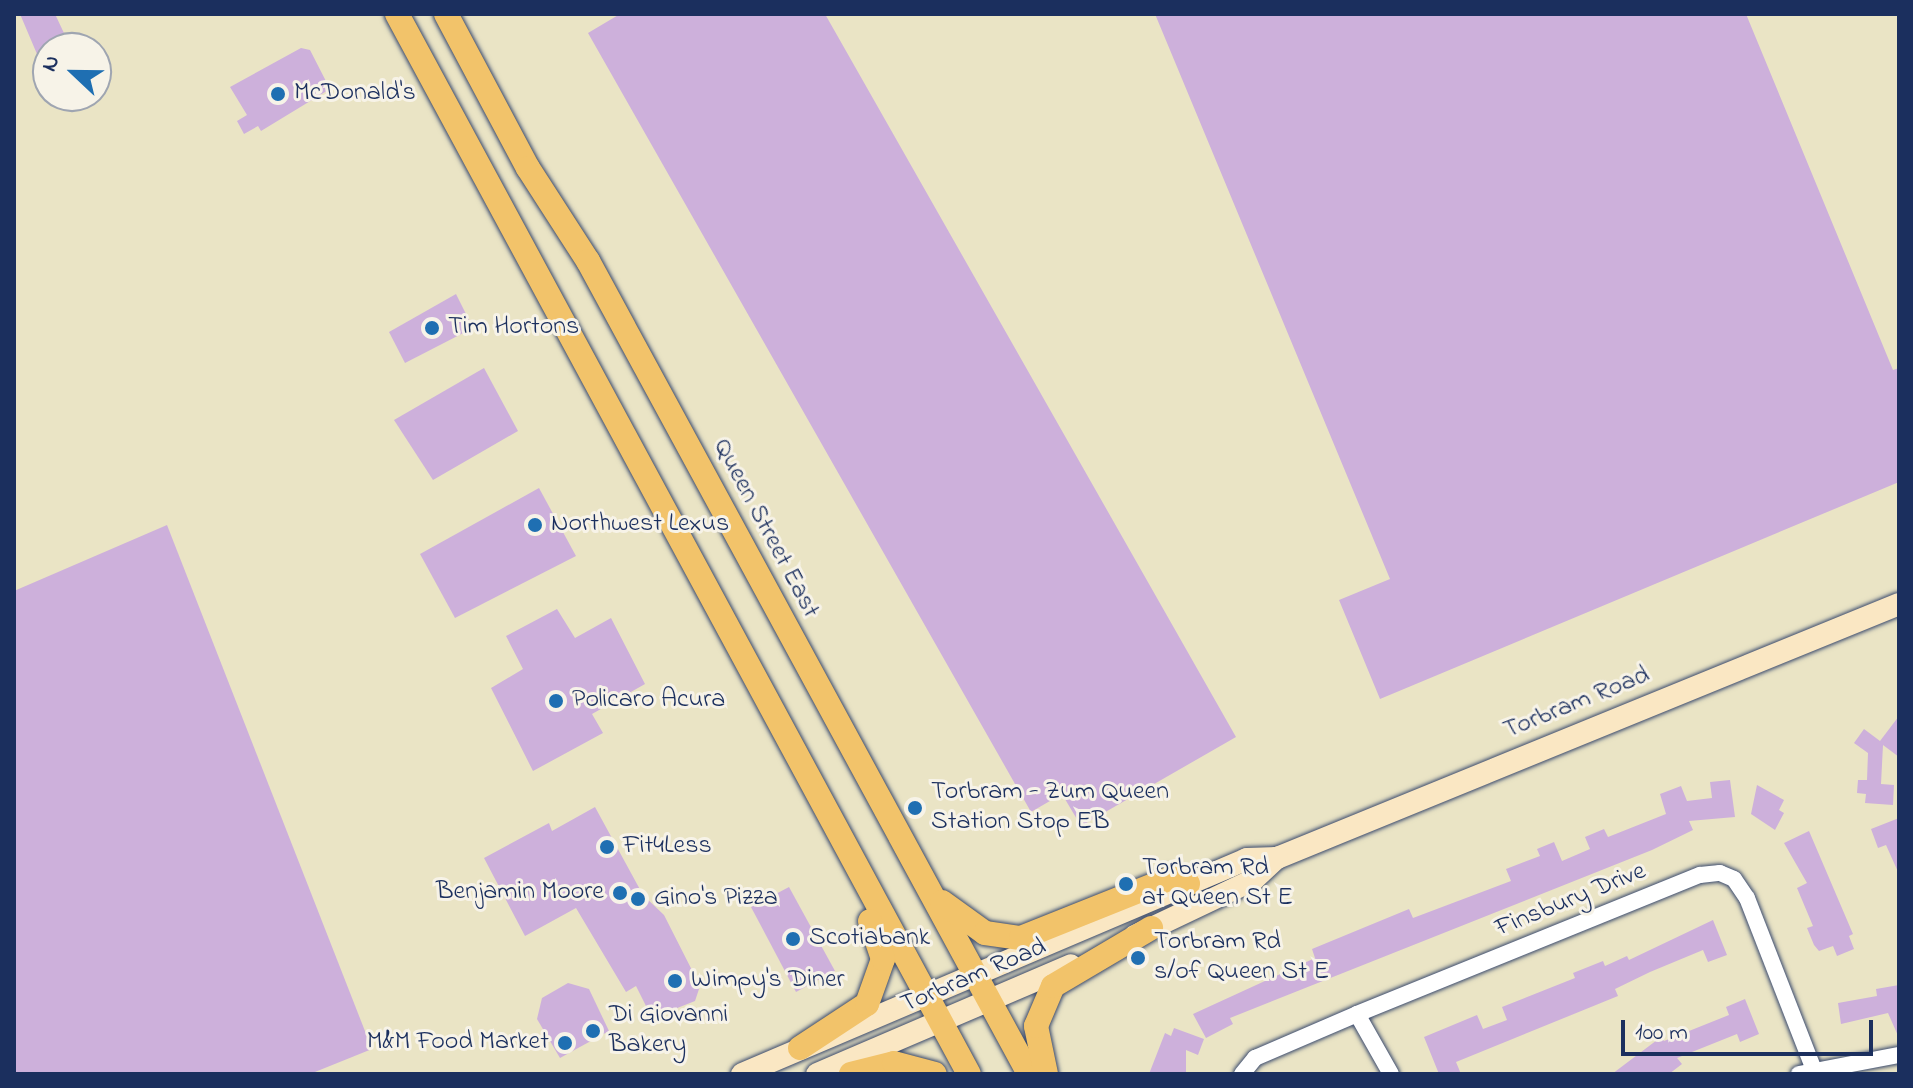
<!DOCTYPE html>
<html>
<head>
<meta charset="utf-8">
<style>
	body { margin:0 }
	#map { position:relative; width:1913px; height:1088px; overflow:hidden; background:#eae4c5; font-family:"Indie Flower",sans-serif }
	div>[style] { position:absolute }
	.building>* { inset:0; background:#cdb0db }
	.roads { filter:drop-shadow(0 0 2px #3a4a6d) drop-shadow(0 0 2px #3a4a6d) }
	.street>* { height:16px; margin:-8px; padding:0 8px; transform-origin:8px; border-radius:8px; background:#fff }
	.secondary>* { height:22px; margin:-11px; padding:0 11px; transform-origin:11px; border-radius:11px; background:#fae7c3 }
	.primary>* { height:24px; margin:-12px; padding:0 12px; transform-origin:12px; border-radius:12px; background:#f2c36a }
	.dots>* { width:22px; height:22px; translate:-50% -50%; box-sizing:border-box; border:4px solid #f7f3e8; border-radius:50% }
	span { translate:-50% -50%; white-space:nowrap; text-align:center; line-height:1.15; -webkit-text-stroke:6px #f7f3e8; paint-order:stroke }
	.poi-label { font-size:26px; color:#1b2f5e }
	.left { translate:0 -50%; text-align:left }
	.right { translate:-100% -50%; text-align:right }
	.street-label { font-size:26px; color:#1b2f5e }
	.frame { position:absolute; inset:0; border:16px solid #1b2f5e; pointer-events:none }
	.north { position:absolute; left:32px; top:32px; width:80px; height:80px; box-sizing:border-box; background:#f7f3e8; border:2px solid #9fa5b1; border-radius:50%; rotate:292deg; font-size:22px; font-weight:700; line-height:32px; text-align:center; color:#1b2f5e }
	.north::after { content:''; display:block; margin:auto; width:28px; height:36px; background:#1f6fb2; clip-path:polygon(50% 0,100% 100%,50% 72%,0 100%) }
	.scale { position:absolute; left:1621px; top:1020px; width:252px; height:36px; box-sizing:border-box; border:4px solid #1b2f5e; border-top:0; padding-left:10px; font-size:24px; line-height:28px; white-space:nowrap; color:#1b2f5e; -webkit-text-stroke:6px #f7f3e8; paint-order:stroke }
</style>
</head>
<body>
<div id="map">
	<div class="building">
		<i style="clip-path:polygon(20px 14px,55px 14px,71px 48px,48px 48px,48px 80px)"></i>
		<i style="clip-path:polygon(620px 14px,825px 14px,1236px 737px,1081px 826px,1062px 794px,1031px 812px,588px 33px)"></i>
		<i style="clip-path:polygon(1155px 14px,1746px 14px,1893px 370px,1899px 368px,1899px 482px,1380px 699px,1339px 600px,1390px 579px)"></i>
		<i style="clip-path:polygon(301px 48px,310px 50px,330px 89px,261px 131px,258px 126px,244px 134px,237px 121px,247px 115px,230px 87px)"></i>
		<i style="clip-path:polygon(456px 294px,473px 328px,405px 363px,389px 332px)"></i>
		<i style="clip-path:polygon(484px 368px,518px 431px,433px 480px,394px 420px)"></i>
		<i style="clip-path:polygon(539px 488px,576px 556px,455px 618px,420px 554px)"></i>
		<i style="clip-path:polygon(167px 525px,372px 1049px,310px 1074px,14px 1074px,14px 591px)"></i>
		<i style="clip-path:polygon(557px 609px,575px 638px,611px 618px,645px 684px,592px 714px,603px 733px,533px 771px,491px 688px,523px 669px,506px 636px)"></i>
		<i style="clip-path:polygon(1899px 716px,1899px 757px,1883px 745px,1881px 784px,1894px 785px,1893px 805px,1865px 803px,1866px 794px,1857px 793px,1858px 780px,1867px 780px,1868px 753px,1854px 743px,1864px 729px,1880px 741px)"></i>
		<i style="clip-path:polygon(1730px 780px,1735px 817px,1689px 821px,1693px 830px,1652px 850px,1230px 1018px,1233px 1024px,1206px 1038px,1193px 1014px,1315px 958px,1312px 949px,1409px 909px,1413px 918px,1511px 881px,1506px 869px,1540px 856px,1537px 849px,1554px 842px,1562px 861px,1590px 849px,1585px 837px,1604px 829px,1608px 837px,1666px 814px,1660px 794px,1681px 786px,1687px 801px,1712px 798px,1710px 782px)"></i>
		<i style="clip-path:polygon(1757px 785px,1784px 800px,1779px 810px,1784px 813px,1775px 830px,1751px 814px)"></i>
		<i style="clip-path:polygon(595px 807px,643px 895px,664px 915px,700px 986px,695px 1001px,652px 1018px,636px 986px,626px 992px,576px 908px,525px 936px,484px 858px,549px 823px,552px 831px)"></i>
		<i style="clip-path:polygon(1899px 818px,1899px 874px,1886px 845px,1878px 848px,1871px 829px)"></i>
		<i style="clip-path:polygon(1809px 831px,1853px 934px,1849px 936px,1854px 949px,1837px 956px,1833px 946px,1819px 951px,1814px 945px,1807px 928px,1813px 926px,1797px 888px,1807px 883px,1784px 843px)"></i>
		<i style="clip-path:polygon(789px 887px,835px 971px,796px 992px,751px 907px)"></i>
		<i style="clip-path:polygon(1713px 920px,1727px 955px,1708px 962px,1703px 950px,1650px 972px,1615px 989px,1618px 996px,1456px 1062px,1461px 1074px,1439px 1074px,1424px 1037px,1477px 1015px,1483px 1029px,1507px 1020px,1502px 1007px,1575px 978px,1573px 973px,1603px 961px,1605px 966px,1627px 956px,1629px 960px)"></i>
		<i style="clip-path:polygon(568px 983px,589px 989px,609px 1031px,560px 1058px,537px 1019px,542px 998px)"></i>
		<i style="clip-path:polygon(1899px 985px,1899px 1038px,1888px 1013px,1841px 1024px,1838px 1003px,1877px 996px,1876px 989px)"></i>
		<i style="clip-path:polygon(1745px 999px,1759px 1034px,1740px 1042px,1737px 1034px,1677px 1058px,1682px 1064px,1669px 1074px,1612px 1074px,1661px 1037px,1664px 1041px,1729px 1015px,1726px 1007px)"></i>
		<i style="clip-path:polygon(1174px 1028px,1204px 1039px,1198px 1055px,1186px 1050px,1186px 1074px,1149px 1074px,1165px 1033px,1171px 1036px)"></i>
	</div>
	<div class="roads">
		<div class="street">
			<i style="left:1357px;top:1014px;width:69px;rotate:60.5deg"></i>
			<i style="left:1242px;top:1074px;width:21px;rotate:-51deg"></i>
			<i style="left:1255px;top:1058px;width:111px;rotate:-23.3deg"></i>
			<i style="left:1357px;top:1014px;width:370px;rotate:-22.1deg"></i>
			<i style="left:1700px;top:875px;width:20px;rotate:-6deg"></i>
			<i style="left:1720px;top:873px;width:15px;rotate:23deg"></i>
			<i style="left:1734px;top:879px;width:23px;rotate:56deg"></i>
			<i style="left:1747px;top:898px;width:185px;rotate:68.7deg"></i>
			<i style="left:1799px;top:1074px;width:102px;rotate:-10.8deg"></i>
		</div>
		<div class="secondary">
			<i style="left:1135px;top:936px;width:131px;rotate:-25.4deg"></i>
			<i style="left:1253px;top:880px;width:33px;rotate:-43deg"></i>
			<i style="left:1277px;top:858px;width:672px;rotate:-22.21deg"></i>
			<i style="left:742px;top:1074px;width:549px;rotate:-23.06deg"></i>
			<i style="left:1247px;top:859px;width:30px;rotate:-2deg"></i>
			<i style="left:817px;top:1074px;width:276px;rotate:-23.2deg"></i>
		</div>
		<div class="primary">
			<i style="left:397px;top:14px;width:1204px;rotate:61.65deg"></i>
			<i style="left:446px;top:14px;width:174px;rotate:62deg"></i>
			<i style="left:528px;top:168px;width:111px;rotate:57.2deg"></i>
			<i style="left:588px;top:261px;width:925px;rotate:61.52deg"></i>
			<i style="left:942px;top:902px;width:53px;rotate:35.8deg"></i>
			<i style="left:985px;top:933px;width:36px;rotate:8deg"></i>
			<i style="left:1021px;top:938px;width:162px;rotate:-21.8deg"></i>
			<i style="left:1171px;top:878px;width:18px;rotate:19deg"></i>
			<i style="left:800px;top:1048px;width:80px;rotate:-33.3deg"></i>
			<i style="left:867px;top:1004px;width:48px;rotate:-70.4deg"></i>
			<i style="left:883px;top:959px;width:40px;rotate:-108.9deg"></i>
			<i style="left:851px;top:1074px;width:44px;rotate:-14.3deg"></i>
			<i style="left:894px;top:1063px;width:42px;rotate:15deg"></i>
			<i style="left:1046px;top:1074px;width:49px;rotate:-101.8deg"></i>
			<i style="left:1036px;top:1026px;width:43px;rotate:-67deg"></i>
			<i style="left:1053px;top:986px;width:114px;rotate:-30.6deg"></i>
		</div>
	</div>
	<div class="dots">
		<i style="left:278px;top:94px;background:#1f6fb2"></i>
		<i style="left:432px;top:328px;background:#1f6fb2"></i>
		<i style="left:535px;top:525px;background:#1f6fb2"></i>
		<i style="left:556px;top:701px;background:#1f6fb2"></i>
		<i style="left:915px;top:808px;background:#1f6fb2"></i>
		<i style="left:607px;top:847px;background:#1f6fb2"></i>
		<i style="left:1126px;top:884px;background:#1f6fb2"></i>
		<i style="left:620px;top:893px;background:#1f6fb2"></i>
		<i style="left:638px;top:899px;background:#1f6fb2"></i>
		<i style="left:793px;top:939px;background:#1f6fb2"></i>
		<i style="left:1138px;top:958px;background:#1f6fb2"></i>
		<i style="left:675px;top:981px;background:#1f6fb2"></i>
		<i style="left:593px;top:1031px;background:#1f6fb2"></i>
		<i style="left:565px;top:1043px;background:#1f6fb2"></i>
	</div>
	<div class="poi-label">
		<span class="left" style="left:294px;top:94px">McDonald's</span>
		<span class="left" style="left:448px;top:328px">Tim Hortons</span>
		<span class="left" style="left:551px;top:525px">Northwest Lexus</span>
		<span class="left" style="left:572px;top:701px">Policaro Acura</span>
		<span class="left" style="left:931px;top:808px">Torbram - Zum Queen<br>Station Stop EB</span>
		<span class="left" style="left:623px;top:847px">Fit4Less</span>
		<span class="left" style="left:1142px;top:884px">Torbram Rd<br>at Queen St E</span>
		<span class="right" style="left:604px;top:893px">Benjamin Moore</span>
		<span class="left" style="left:654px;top:899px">Gino's Pizza</span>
		<span class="left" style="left:809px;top:939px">Scotiabank</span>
		<span class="left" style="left:1154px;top:958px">Torbram Rd<br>s/of Queen St E</span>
		<span class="left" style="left:691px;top:981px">Wimpy's Diner</span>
		<span class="left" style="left:609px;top:1031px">Di Giovanni<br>Bakery</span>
		<span class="right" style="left:549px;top:1043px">M&amp;M Food Market</span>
	</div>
	<div class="street-label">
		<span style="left:765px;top:529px;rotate:62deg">Queen Street East</span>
		<span style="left:1577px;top:704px;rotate:-22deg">Torbram Road</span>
		<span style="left:1571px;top:901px;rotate:-22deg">Finsbury Drive</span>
		<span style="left:974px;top:977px;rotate:-23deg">Torbram Road</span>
	</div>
	<div class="frame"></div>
	<div class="north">N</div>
	<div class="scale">100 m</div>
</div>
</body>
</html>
